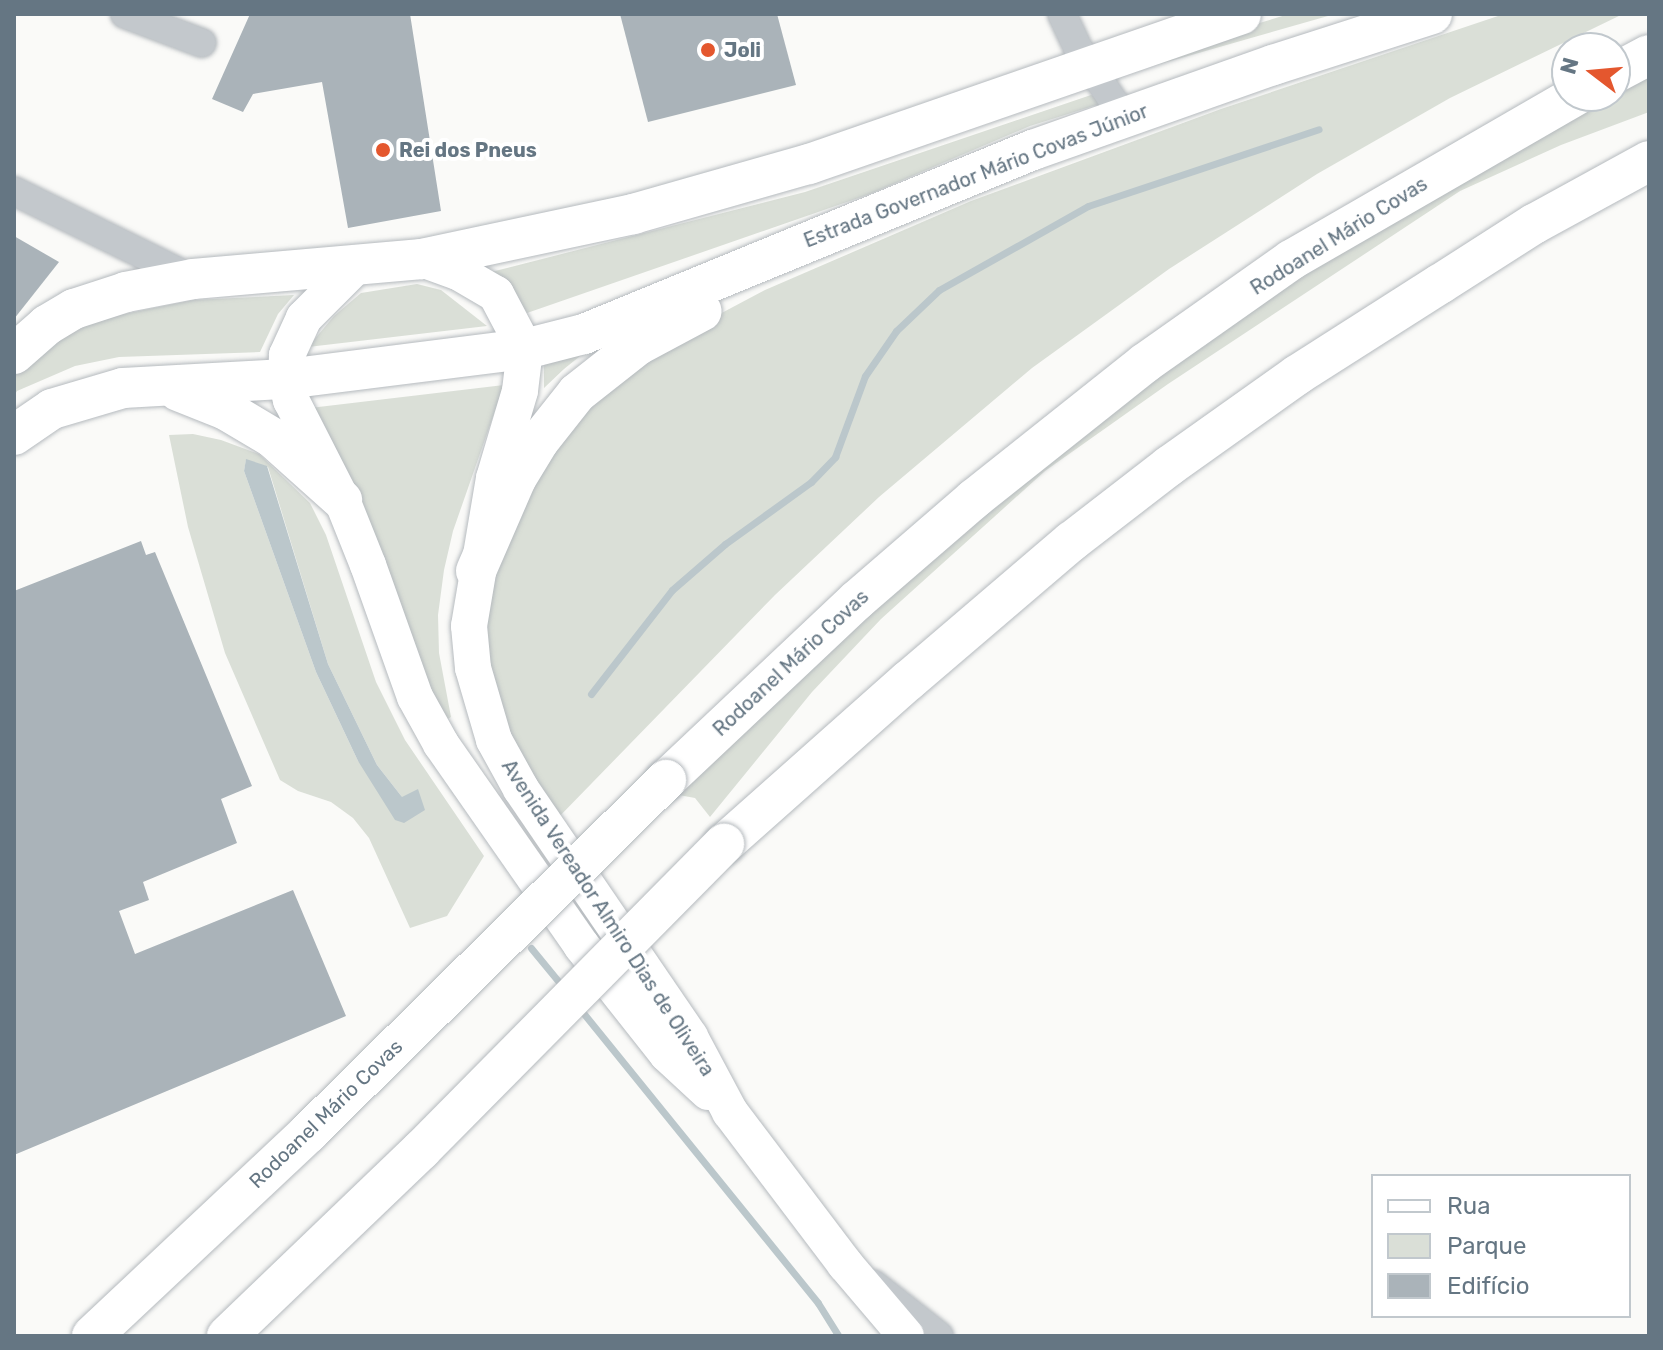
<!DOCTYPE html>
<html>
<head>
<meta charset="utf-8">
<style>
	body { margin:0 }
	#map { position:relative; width:1663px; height:1350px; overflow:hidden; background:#fafaf8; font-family:Rubik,sans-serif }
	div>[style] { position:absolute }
	.green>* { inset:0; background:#dadfd7 }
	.water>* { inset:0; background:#bbc7cb }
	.stream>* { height:7px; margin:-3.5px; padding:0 3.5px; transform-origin:3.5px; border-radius:3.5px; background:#bbc7cb }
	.building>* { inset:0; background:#aab3b9 }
	.roads { filter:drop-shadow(0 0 2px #b5babe) drop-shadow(0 0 2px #b5babe) }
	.minor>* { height:28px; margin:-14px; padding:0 14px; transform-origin:14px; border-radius:14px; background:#c3c8cc }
	.major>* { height:36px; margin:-18px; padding:0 18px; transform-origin:18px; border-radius:18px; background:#fff }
	.highway>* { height:40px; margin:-20px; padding:0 20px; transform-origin:20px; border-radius:20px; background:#fff }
	.bridges { filter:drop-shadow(0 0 2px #b4b9bd) drop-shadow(0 0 2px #b4b9bd) }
	.highway-bridge>* { height:40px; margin:-20px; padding:0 20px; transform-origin:20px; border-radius:20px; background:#fff }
	.dots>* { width:22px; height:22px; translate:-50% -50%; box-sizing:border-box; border:4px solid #fff; border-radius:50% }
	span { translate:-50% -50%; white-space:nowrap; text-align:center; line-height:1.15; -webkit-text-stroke:8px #fff; paint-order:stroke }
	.poi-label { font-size:20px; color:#657683; font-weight:700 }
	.left { translate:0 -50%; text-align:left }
	.street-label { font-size:20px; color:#657683 }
	.frame { position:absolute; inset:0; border:16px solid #657683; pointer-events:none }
	.legend { position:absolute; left:1371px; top:1174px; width:260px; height:144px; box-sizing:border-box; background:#fff; border:2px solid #c1c8cd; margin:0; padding:10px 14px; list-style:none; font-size:24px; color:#657683 }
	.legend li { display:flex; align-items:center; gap:16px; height:40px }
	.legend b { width:40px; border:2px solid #c1c8cd }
	.north { position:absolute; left:1551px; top:32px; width:80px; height:80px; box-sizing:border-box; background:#fff; border:2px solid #c1c8cd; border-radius:50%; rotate:286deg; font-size:22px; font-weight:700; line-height:32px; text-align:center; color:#657683 }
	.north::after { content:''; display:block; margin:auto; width:28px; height:36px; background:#e4572e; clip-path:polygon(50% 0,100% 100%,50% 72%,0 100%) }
</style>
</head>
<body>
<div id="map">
	<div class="green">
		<i style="clip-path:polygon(1289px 14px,1335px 14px,1111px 78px,1102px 71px)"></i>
		<i style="clip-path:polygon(1504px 14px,1623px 14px,1450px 98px,1317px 174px,1169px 269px,1032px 368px,879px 497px,775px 595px,555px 821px,496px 705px,482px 602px,527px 466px,652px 350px,765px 290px,971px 201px,1221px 109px)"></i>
		<i style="clip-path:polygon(1649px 62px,1649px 112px,1561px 145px,1460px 191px,1168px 384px,1045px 471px,881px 619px,812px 692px,710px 817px,695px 798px,668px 793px,1047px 425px,1582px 96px,1615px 96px,1615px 79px)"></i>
		<i style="clip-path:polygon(1091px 95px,1106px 102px,1030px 126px,870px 194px,527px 313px,514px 292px,491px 272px,805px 192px)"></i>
		<i style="clip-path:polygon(417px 284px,441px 290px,487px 326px,308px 347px,334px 316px,361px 293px)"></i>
		<i style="clip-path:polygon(294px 295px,278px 314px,260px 352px,119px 357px,75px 366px,17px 391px,14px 396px,14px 370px,70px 325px,193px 300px)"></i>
		<i style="clip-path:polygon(595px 344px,564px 369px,544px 388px,544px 358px)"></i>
		<i style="clip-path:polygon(504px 385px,453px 531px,444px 570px,438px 615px,439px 653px,451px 717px,441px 723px,310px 408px)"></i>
		<i style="clip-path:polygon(evenodd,193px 434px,221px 440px,259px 454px,310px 503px,326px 535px,376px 682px,405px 740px,484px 856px,447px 916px,410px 928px,369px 838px,353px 818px,331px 802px,298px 791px,280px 780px,225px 653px,188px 527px,169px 435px,193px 434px,246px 460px,268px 467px,328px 664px,377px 765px,402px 797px,358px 761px,316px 672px,244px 471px,246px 460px)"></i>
	</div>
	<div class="water">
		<i style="clip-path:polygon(246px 459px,267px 466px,328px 664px,377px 765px,402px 797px,418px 789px,425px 810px,404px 823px,395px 820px,358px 761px,316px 672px,244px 471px)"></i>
	</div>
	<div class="stream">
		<i style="left:591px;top:694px;width:132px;rotate:-52.1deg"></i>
		<i style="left:672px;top:590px;width:70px;rotate:-41deg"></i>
		<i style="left:725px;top:544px;width:106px;rotate:-35.8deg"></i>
		<i style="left:811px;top:482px;width:35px;rotate:-46deg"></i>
		<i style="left:835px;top:457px;width:86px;rotate:-69.7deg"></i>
		<i style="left:865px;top:376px;width:55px;rotate:-55.4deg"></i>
		<i style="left:896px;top:331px;width:59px;rotate:-43.6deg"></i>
		<i style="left:939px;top:290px;width:171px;rotate:-29.4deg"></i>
		<i style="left:1088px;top:206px;width:243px;rotate:-18.4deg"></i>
		<i style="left:531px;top:948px;width:50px;rotate:50.6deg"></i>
		<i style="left:580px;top:1009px;width:378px;rotate:51deg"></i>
		<i style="left:818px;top:1303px;width:39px;rotate:58deg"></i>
	</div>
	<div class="building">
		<i style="clip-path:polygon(250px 14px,410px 14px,441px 211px,348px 228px,322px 82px,253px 94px,243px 112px,212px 99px)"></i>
		<i style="clip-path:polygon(620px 14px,777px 14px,796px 85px,648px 122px)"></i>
		<i style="clip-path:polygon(14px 236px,59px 262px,14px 319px)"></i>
		<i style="clip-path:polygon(141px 541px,146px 555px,155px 552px,252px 786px,221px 799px,237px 843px,143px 882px,149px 900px,119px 911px,135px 954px,293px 890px,346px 1016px,14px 1155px,14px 591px)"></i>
	</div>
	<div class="roads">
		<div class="minor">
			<i style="left:125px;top:14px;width:82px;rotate:20.6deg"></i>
			<i style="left:1062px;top:14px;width:40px;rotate:65deg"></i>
			<i style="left:1079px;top:50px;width:81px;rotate:56.1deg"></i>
			<i style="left:14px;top:191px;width:199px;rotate:26.2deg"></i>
			<i style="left:873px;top:1284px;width:84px;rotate:38.2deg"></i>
		</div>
		<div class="major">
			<i style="left:422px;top:259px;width:38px;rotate:20deg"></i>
			<i style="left:458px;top:272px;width:44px;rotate:30.1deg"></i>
			<i style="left:496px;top:294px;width:62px;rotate:62.2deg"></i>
			<i style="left:525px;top:349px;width:42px;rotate:96.8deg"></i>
			<i style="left:520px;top:391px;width:91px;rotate:106.6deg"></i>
			<i style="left:494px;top:478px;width:150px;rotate:99.6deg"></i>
			<i style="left:469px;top:626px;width:42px;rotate:84.6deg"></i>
			<i style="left:473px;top:668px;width:75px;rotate:73.7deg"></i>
			<i style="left:494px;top:740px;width:56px;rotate:61.1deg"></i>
			<i style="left:521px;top:789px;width:300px;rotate:55.7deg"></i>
			<i style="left:690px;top:1037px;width:85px;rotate:61.9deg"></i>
			<i style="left:730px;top:1112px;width:191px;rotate:52.9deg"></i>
			<i style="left:845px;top:1264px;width:94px;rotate:49.7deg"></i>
			<i style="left:356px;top:266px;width:74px;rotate:135deg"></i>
			<i style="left:304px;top:318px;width:41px;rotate:114.7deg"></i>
			<i style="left:287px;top:355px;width:24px;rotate:92deg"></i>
			<i style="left:286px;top:379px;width:22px;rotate:77deg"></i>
			<i style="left:291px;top:400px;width:112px;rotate:63deg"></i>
			<i style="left:342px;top:500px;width:70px;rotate:68.2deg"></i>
			<i style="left:368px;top:565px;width:140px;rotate:70.4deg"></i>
			<i style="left:415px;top:697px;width:54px;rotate:61deg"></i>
			<i style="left:441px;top:744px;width:245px;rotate:55.1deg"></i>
			<i style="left:581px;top:945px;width:139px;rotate:51.7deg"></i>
			<i style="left:667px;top:1054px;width:56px;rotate:42.8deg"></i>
		</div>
		<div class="highway">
			<i style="left:1615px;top:73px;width:38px;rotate:-28deg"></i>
			<i style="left:14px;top:354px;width:44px;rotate:-41.3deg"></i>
			<i style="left:47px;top:325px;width:31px;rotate:-31deg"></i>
			<i style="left:74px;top:309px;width:55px;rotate:-18.1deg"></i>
			<i style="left:126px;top:292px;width:68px;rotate:-11deg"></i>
			<i style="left:193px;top:279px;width:230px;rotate:-5deg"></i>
			<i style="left:422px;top:259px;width:216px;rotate:-12deg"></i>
			<i style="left:633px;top:214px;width:183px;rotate:-15.9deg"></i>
			<i style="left:809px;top:164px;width:457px;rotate:-19.1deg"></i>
			<i style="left:178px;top:391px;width:52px;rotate:21.6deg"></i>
			<i style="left:226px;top:410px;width:55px;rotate:30.8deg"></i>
			<i style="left:273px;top:438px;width:93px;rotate:41.9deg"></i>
			<i style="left:14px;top:435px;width:46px;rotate:-34.4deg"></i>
			<i style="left:52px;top:409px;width:74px;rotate:-16.5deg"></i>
			<i style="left:123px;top:388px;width:163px;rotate:-3.2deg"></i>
			<i style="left:286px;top:379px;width:241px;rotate:-7.2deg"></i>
			<i style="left:525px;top:349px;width:61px;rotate:-14.3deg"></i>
			<i style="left:584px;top:334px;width:485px;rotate:-22.3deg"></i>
			<i style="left:1033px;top:150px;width:255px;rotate:-19.5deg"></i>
			<i style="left:1273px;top:65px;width:167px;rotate:-17.8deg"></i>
			<i style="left:476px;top:571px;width:100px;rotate:-66.5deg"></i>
			<i style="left:516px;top:479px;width:44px;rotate:-58.8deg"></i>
			<i style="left:539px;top:441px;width:61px;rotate:-51.6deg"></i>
			<i style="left:577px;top:393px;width:78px;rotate:-38.2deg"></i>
			<i style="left:638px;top:345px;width:72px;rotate:-28deg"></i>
			<i style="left:666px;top:780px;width:262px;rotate:-43.3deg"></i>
			<i style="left:857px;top:600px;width:155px;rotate:-40.8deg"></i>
			<i style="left:974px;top:499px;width:218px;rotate:-38.5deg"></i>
			<i style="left:1145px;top:363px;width:179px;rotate:-35.2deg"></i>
			<i style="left:1291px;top:260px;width:328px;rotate:-30deg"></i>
			<i style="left:724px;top:844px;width:247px;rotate:-41.6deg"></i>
			<i style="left:909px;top:680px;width:214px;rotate:-40.5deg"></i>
			<i style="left:1072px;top:541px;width:123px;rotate:-37.7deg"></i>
			<i style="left:1169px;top:466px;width:157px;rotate:-35.4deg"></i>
			<i style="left:1297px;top:375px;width:169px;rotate:-32.5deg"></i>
			<i style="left:1440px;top:284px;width:112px;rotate:-32.6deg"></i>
			<i style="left:1534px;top:224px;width:131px;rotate:-28.7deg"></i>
		</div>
	</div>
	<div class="bridges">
		<div class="highway-bridge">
			<i style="left:92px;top:1336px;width:296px;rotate:-43.2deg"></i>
			<i style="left:308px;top:1133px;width:503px;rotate:-44.6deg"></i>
			<i style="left:227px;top:1336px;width:269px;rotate:-43.8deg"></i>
			<i style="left:421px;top:1150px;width:431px;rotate:-45.3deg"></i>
		</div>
	</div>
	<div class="dots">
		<i style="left:708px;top:50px;background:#e4572e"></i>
		<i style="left:383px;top:150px;background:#e4572e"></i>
	</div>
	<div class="poi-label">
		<span class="left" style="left:724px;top:50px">Joli</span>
		<span class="left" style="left:399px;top:150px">Rei dos Pneus</span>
	</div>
	<div class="street-label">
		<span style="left:976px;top:176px;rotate:-21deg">Estrada Governador Mário Covas Júnior</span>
		<span style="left:1339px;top:236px;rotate:-32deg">Rodoanel Mário Covas</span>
		<span style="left:791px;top:663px;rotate:-43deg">Rodoanel Mário Covas</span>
		<span style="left:608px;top:918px;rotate:57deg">Avenida Vereador Almiro Dias de Oliveira</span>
		<span style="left:326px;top:1114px;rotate:-44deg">Rodoanel Mário Covas</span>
	</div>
	<div class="frame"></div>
	<ul class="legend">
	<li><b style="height:10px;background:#fff"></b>Rua</li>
	<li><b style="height:22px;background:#dadfd7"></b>Parque</li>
	<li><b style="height:22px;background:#aab3b9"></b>Edifício</li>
	</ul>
	<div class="north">N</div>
</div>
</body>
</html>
